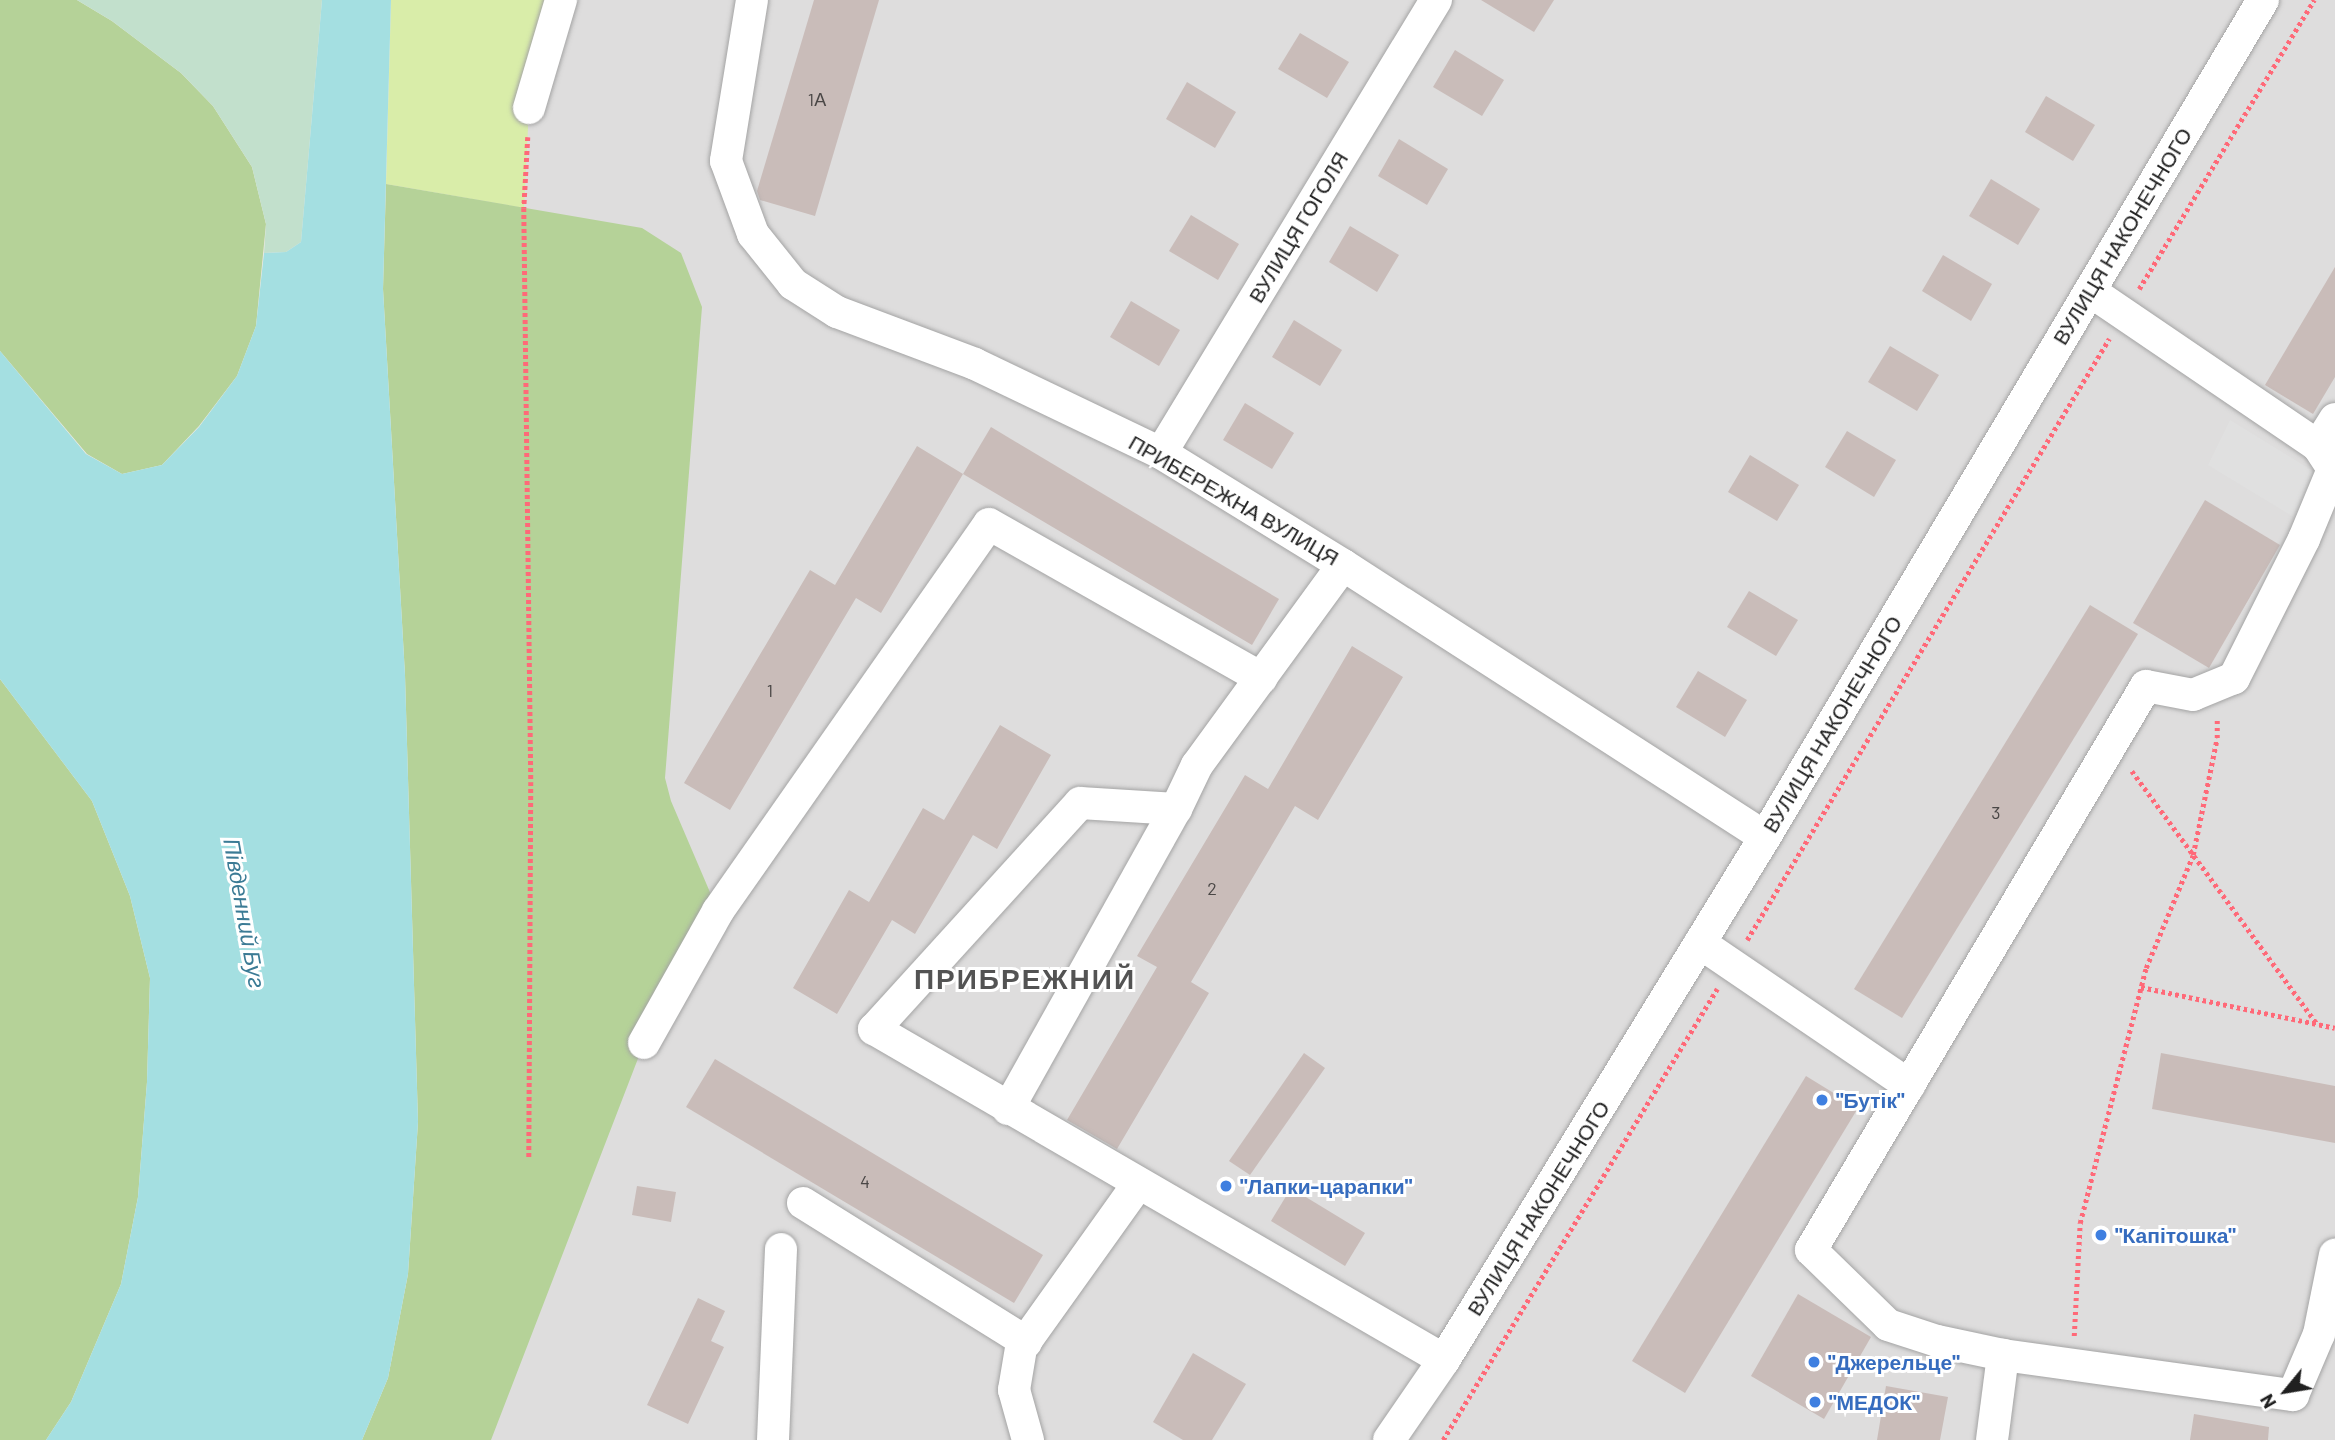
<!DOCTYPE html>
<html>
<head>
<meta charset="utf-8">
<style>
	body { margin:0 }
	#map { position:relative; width:2335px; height:1440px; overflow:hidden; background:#f1ebe6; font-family:Barlow,sans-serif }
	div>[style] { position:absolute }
	.residential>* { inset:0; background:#dedddd }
	.grass>* { inset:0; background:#d9eda9 }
	.forest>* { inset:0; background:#b5d298 }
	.wetland>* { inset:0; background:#c2e0cc }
	.parking>* { inset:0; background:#e0e0e0 }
	.water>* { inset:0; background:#a4dfe1 }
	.building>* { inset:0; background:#c9bcb9 }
	.path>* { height:4.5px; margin-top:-2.25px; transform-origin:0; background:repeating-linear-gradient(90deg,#ff6978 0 3.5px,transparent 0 7px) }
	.roads { filter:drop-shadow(0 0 2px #a4a4a4) drop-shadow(0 0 2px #a4a4a4) }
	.minor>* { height:32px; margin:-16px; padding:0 16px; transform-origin:16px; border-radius:16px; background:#fff }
	.dots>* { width:19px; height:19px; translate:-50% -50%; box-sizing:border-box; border:4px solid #fff; border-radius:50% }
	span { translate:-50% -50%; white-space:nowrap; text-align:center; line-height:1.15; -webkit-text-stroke:6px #fff; paint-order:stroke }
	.number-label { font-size:18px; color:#4a4746 }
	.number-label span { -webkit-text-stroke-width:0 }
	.street-label { font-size:21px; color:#202020 }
	.shop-label { font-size:21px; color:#366cbe; font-weight:700 }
	.left { translate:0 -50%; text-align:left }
	.water-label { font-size:23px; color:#3b7b95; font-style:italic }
	.district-label { font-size:28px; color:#535353; font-weight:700; letter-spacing:2px }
	.north { position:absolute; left:2251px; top:1356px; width:70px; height:70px; -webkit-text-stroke:5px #fff; paint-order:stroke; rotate:240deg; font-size:19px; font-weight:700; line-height:28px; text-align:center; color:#202020 }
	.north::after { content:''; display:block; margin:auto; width:24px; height:32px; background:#202020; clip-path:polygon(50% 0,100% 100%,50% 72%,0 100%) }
</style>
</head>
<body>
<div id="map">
	<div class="residential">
		<i style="clip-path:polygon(470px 0,2335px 0,2335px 1440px,414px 1440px,480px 1300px)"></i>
	</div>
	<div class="grass">
		<i style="clip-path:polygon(391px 0,561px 0,529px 108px,524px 208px,386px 184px)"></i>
	</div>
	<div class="forest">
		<i style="clip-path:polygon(0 0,77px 0,112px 21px,181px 73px,213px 106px,252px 167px,266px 224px,256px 326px,237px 376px,199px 426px,162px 465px,122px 474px,87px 454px,0 351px)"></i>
		<i style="clip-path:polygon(386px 184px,642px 228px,681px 253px,702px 307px,665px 778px,671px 801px,718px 911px,644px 1043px,491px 1440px,362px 1440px,388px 1378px,408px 1274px,418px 1122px,405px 675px,383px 289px)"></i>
		<i style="clip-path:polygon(0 679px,92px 801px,130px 896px,150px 978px,147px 1082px,138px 1197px,121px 1284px,71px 1402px,46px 1440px,0 1440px)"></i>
	</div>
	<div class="wetland">
		<i style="clip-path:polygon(77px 0,322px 0,301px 242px,286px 252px,264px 253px,266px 224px,252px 167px,213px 106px,181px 73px,112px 21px)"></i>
	</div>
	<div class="parking">
		<i style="clip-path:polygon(2230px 420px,2324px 478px,2302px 522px,2208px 465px)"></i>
	</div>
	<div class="water">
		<i style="clip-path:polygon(322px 0,391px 0,383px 289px,405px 675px,418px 1122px,408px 1274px,388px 1378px,362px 1440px,46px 1440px,71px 1402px,121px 1284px,138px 1197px,147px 1082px,150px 978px,130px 896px,92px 801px,0 679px,0 351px,86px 454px,122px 474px,162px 465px,199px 427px,237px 376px,256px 326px,264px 253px,286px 252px,301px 242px)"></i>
	</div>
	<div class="building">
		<i style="clip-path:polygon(814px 0,879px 0,815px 216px,760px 200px,757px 191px)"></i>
		<i style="clip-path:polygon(1481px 0,1554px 0,1534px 32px)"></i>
		<i style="clip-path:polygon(1300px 33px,1349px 62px,1327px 98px,1278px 69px)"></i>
		<i style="clip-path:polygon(1455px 50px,1504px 80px,1482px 116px,1433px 87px)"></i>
		<i style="clip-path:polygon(1187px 82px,1236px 112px,1215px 148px,1166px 119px)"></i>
		<i style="clip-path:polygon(2046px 96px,2095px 125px,2073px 161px,2025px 132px)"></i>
		<i style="clip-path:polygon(1399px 139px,1448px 169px,1427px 205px,1378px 176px)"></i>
		<i style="clip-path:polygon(1991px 179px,2040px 209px,2018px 245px,1969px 216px)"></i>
		<i style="clip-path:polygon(1191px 215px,1239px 244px,1218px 280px,1169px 251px)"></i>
		<i style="clip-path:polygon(1350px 226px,1399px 255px,1377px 292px,1329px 262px)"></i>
		<i style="clip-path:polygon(1943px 255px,1992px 284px,1971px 321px,1922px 291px)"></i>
		<i style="clip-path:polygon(2335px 267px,2335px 377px,2313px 414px,2265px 385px)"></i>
		<i style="clip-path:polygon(1131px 301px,1180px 330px,1159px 366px,1110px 337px)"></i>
		<i style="clip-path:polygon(1294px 320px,1342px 350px,1320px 386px,1272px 357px)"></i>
		<i style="clip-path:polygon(1890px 346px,1939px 375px,1917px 411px,1868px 382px)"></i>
		<i style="clip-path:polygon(1245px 403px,1294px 433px,1272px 469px,1223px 440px)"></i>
		<i style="clip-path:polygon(991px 427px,1279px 599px,1252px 645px,963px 474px)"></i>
		<i style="clip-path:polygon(1847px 431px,1896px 460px,1874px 497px,1825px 467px)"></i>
		<i style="clip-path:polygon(917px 446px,963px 474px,881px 613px,856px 598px,730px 810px,684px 783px,810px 570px,835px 585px)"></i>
		<i style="clip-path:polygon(1750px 455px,1799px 485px,1777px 521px,1728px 492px)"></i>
		<i style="clip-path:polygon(2205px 500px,2280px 545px,2209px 668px,2133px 623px)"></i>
		<i style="clip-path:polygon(1749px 591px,1798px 620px,1776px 656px,1727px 627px)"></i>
		<i style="clip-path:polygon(2090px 605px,2138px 634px,1902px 1018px,1854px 989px)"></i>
		<i style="clip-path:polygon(1352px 646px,1403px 677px,1318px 820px,1295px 806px,1191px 982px,1209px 993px,1117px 1149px,1067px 1120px,1157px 967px,1137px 956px,1245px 775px,1268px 789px)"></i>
		<i style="clip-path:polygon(1698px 671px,1747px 700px,1725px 737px,1676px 707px)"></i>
		<i style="clip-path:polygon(1000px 725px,1051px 755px,997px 849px,973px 835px,915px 934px,892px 920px,837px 1014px,793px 988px,849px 890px,869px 902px,923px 808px,944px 820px)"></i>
		<i style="clip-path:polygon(1304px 1053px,1325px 1068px,1250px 1175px,1229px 1161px)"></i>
		<i style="clip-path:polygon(2161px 1053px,2335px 1086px,2335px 1143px,2152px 1109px)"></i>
		<i style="clip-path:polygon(715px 1059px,1043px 1255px,1014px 1303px,686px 1107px)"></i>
		<i style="clip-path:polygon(1806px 1076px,1858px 1108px,1685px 1393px,1632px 1361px)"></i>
		<i style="clip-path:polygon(637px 1186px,676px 1192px,671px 1222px,632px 1215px)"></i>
		<i style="clip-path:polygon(1291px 1188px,1365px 1233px,1345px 1266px,1271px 1221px)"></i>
		<i style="clip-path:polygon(1798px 1294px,1871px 1337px,1824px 1419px,1751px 1376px)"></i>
		<i style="clip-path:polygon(698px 1298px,725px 1311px,711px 1341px,724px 1347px,688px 1424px,647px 1405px)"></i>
		<i style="clip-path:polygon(1193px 1353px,1246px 1384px,1212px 1440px,1183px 1440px,1153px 1422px)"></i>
		<i style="clip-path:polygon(1886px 1386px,1948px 1397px,1940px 1440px,1877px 1440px)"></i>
		<i style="clip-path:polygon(2194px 1414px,2269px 1427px,2268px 1440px,2190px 1440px)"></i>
	</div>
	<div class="path">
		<i style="left:528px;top:137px;width:71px;rotate:93.2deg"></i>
		<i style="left:524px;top:208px;width:574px;rotate:89.3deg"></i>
		<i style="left:531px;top:782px;width:376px;rotate:90.3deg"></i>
		<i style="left:2139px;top:289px;width:338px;rotate:-58.8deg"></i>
		<i style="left:2132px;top:771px;width:315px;rotate:53.8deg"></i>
		<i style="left:1747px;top:940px;width:702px;rotate:-58.94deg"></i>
		<i style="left:2141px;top:987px;width:198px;rotate:11.9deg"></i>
		<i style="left:2074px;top:1336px;width:113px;rotate:-87deg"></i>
		<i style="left:2080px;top:1223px;width:263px;rotate:-75.5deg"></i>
		<i style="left:2146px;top:968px;width:122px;rotate:-67.4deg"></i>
		<i style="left:2193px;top:855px;width:119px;rotate:-78.4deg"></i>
		<i style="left:2217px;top:738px;width:21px;rotate:-90deg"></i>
		<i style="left:1443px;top:1440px;width:528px;rotate:-58.72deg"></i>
	</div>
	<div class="roads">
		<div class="minor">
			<i style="left:752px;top:0;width:163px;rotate:99.2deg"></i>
			<i style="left:726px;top:161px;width:78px;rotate:69.7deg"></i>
			<i style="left:753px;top:234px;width:64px;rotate:51.3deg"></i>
			<i style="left:793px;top:284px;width:52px;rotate:32.5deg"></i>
			<i style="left:837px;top:312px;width:147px;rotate:20.6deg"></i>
			<i style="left:975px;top:364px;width:206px;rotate:25.6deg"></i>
			<i style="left:1161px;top:453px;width:214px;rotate:31.6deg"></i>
			<i style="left:1343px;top:565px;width:502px;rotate:32.8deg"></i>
			<i style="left:529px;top:108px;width:113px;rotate:-73.5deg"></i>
			<i style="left:2090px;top:291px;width:276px;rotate:34.2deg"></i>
			<i style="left:2318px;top:446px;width:18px;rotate:-16deg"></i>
			<i style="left:2335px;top:419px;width:32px;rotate:122deg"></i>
			<i style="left:2318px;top:446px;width:27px;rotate:57deg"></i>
			<i style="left:2333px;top:469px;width:76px;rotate:112.5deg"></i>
			<i style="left:2304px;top:539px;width:156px;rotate:116.7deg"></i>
			<i style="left:2234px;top:678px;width:44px;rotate:157.5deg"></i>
			<i style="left:2193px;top:695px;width:48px;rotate:-169.2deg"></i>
			<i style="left:2146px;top:686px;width:656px;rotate:120.71deg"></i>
			<i style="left:1811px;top:1250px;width:107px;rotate:44.2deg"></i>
			<i style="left:1888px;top:1325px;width:52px;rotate:18.1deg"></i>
			<i style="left:1937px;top:1341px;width:67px;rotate:12deg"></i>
			<i style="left:2003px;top:1355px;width:293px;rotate:7.9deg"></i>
			<i style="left:2293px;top:1395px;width:66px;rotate:-66.9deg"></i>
			<i style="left:2319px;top:1334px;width:81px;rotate:-78.6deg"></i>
			<i style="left:1161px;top:453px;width:530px;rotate:-58.74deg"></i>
			<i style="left:1343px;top:565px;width:248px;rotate:126.1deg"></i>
			<i style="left:1197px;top:765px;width:49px;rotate:115.5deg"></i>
			<i style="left:1176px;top:809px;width:96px;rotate:-176.4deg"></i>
			<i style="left:1080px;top:803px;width:306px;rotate:132.3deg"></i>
			<i style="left:874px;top:1029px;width:659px;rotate:30.14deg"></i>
			<i style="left:1700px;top:943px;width:253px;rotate:34.2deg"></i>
			<i style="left:644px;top:1043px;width:151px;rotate:-60.7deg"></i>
			<i style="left:718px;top:911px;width:472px;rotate:-55deg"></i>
			<i style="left:989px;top:524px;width:313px;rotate:29.5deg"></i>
			<i style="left:1008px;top:1109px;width:344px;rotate:-60.8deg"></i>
			<i style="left:803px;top:1203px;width:263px;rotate:31.9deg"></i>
			<i style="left:773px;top:1440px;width:191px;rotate:-87.6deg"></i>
			<i style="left:1028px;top:1440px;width:52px;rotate:-105.6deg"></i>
			<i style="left:1014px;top:1390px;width:43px;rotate:-80.5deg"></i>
			<i style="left:1021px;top:1348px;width:201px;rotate:-54.5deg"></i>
			<i style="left:1389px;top:1440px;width:97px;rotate:-55.5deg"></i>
			<i style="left:1444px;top:1360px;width:614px;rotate:-58.46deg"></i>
			<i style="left:1765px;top:837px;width:974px;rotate:-59.25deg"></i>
			<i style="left:1992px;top:1440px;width:86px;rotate:-82.6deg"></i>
		</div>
	</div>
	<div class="dots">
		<i style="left:1822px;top:1100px;background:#3f7fe0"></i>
		<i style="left:1226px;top:1186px;background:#3f7fe0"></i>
		<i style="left:2101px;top:1235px;background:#3f7fe0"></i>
		<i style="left:1814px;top:1362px;background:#3f7fe0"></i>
		<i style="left:1815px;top:1402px;background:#3f7fe0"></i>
	</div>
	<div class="number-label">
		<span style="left:817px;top:99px">1А</span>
		<span style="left:770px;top:690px">1</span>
		<span style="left:1996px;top:812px">3</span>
		<span style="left:1212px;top:888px">2</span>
		<span style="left:865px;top:1181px">4</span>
	</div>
	<div class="street-label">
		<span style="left:1298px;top:227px;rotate:-59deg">ВУЛИЦЯ ГОГОЛЯ</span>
		<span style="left:2122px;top:236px;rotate:-59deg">ВУЛИЦЯ НАКОНЕЧНОГО</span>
		<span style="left:1234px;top:500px;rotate:30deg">ПРИБЕРЕЖНА ВУЛИЦЯ</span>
		<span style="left:1832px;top:724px;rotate:-59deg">ВУЛИЦЯ НАКОНЕЧНОГО</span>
		<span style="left:1538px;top:1208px;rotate:-58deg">ВУЛИЦЯ НАКОНЕЧНОГО</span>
	</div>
	<div class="shop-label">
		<span class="left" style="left:1836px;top:1100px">"Бутік"</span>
		<span class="left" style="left:1240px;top:1186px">"Лапки-царапки"</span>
		<span class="left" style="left:2115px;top:1235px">"Капітошка"</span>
		<span class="left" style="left:1828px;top:1362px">"Джерельце"</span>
		<span class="left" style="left:1829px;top:1402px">"МЕДОК"</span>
	</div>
	<div class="water-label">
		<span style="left:245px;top:913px;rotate:80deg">Південний Буг</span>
	</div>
	<div class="district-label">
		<span style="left:1025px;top:978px">ПРИБРЕЖНИЙ</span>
	</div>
	<div class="north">N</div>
</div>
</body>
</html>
